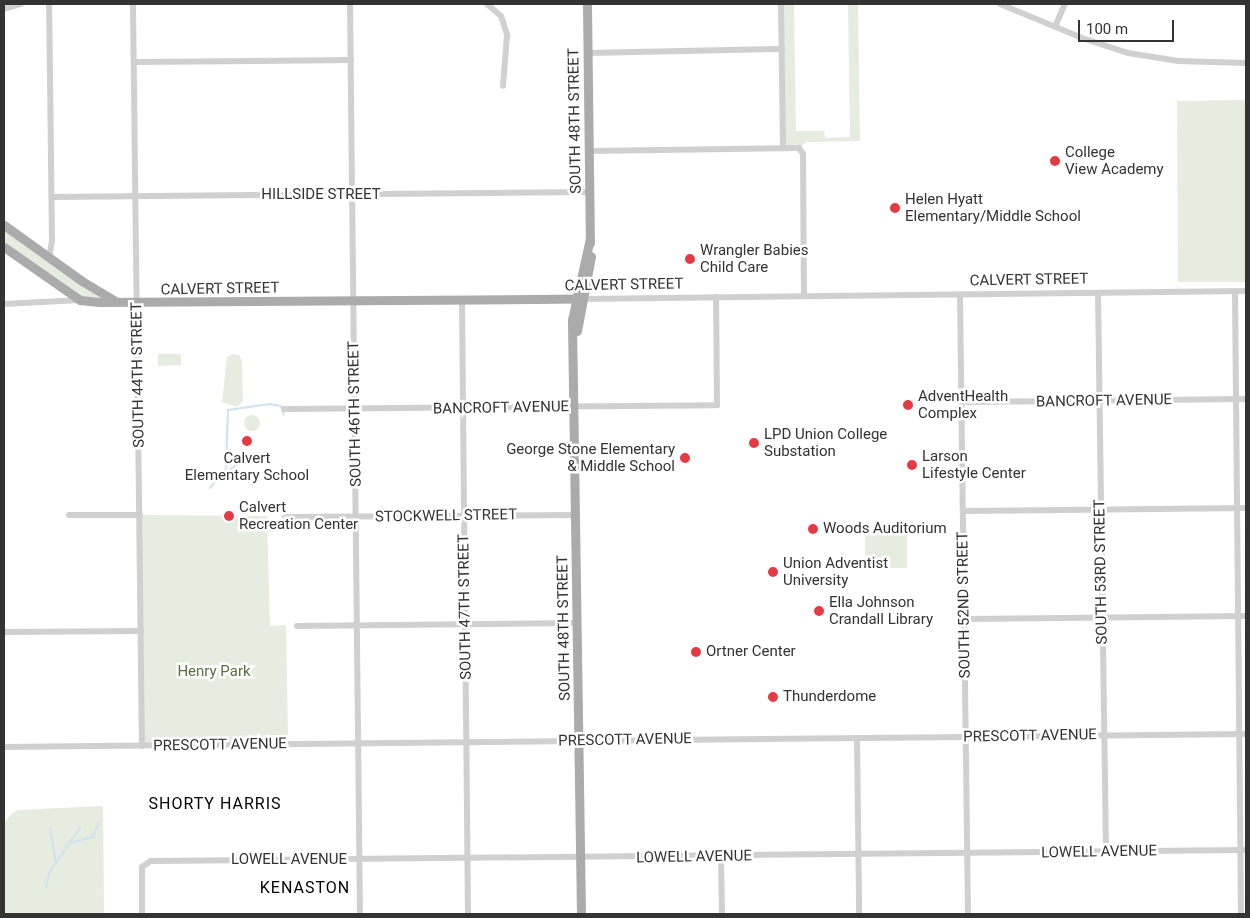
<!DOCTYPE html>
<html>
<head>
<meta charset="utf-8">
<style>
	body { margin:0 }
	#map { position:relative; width:1250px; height:918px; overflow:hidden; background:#fff; font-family:Roboto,sans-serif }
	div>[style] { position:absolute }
	.green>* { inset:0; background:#e6ecdf }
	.round { border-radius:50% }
	.stream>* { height:2px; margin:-1px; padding:0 1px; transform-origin:1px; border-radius:1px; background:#cfe2ee }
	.minor>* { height:6px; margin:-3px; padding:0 3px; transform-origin:3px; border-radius:3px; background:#d0d0d0 }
	.major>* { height:9px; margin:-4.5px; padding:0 4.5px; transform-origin:4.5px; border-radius:4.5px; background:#ababab }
	.dots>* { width:14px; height:14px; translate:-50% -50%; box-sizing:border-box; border:2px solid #fff; border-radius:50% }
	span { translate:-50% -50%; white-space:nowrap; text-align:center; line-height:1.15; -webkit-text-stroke:5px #fff; paint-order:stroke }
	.street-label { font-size:15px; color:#333 }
	.poi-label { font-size:15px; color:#333 }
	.left { translate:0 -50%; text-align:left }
	.right { translate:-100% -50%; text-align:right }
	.park-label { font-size:15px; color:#56703f }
	.neighbourhood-label { font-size:16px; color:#000; letter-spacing:1px }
	.frame { position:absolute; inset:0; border:5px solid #333; pointer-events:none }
	.scale { position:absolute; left:1078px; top:20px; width:96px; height:22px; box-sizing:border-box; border:2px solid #333; border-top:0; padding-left:6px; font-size:15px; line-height:18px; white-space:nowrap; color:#333; -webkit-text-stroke:4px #fff; paint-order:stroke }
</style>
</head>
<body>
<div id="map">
	<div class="green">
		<i style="clip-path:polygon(781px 4px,794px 4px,796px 131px,824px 131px,825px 138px,850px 137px,848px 4px,858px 4px,860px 141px,807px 142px,799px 148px,783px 146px)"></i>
		<i style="clip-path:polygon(1246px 100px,1246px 282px,1178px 282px,1177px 101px)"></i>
		<i style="clip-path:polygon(4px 225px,117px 302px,88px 301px,4px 247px)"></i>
		<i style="clip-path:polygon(158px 354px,181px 354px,181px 365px,158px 366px)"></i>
		<i style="clip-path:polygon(233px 354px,239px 355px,242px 361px,243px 401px,237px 407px,222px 402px,227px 357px)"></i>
		<i class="round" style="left:244px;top:415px;width:16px;height:16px"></i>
		<i style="clip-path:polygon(140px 515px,267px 516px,270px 626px,286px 625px,288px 744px,142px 746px)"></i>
		<i style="clip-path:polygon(865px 533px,907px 533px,907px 568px,865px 568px)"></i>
		<i style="clip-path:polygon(103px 806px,104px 914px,4px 914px,4px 824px,10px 815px,18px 810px)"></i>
	</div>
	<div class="stream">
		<i style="left:225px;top:473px;width:28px;rotate:-35deg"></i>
		<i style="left:248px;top:457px;width:10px"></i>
		<i style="left:210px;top:488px;width:25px;rotate:-50deg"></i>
		<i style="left:226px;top:469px;width:59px;rotate:-88.1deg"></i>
		<i style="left:228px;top:410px;width:42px;rotate:-8.1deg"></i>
		<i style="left:270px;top:404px;width:11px;rotate:10deg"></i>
		<i style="left:281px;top:406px;width:9px;rotate:72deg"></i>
		<i style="left:50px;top:828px;width:35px;rotate:80deg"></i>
		<i style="left:70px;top:843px;width:24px;rotate:-15deg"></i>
		<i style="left:93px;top:837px;width:15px;rotate:-67deg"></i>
		<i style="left:46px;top:887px;width:14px;rotate:-78deg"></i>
		<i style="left:49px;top:873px;width:55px;rotate:-55.4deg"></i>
	</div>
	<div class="minor">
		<i style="left:133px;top:4px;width:742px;rotate:89.31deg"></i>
		<i style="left:350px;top:4px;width:910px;rotate:89.37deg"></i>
		<i style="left:487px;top:4px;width:18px;rotate:41deg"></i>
		<i style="left:501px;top:16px;width:20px;rotate:72deg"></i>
		<i style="left:507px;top:35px;width:51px;rotate:94.5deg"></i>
		<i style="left:781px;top:4px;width:142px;rotate:89.2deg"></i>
		<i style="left:1000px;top:4px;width:89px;rotate:22.5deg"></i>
		<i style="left:1082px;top:38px;width:48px;rotate:18.1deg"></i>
		<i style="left:1128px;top:53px;width:51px;rotate:9.1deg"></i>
		<i style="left:1178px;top:61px;width:68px;rotate:1.7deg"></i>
		<i style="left:4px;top:9px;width:17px;rotate:-17deg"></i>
		<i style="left:1055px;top:27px;width:25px;rotate:-67deg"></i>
		<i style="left:587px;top:53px;width:195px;rotate:-1.2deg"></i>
		<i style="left:134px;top:62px;width:217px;rotate:-0.5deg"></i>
		<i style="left:589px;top:151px;width:210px;rotate:-0.8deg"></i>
		<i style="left:799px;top:148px;width:7px;rotate:56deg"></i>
		<i style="left:803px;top:154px;width:142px;rotate:89.6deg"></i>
		<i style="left:52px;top:197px;width:538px;rotate:-0.53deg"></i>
		<i style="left:49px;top:258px;width:17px;rotate:-80deg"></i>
		<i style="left:52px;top:241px;width:237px;rotate:-90.7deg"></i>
		<i style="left:1235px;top:292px;width:622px;rotate:89.45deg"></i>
		<i style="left:1098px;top:293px;width:559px;rotate:89.18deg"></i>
		<i style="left:960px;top:295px;width:619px;rotate:89.26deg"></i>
		<i style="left:583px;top:299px;width:663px;rotate:-0.69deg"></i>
		<i style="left:462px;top:301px;width:613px;rotate:89.44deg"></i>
		<i style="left:4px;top:304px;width:76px;rotate:-3deg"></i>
		<i style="left:962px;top:402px;width:284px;rotate:-0.6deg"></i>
		<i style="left:284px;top:409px;width:433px;rotate:-0.5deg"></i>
		<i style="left:717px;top:405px;width:108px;rotate:-90.5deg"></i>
		<i style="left:963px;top:511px;width:283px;rotate:-0.6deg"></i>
		<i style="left:69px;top:515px;width:71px"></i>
		<i style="left:285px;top:517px;width:291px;rotate:-0.4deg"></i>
		<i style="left:964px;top:619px;width:282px;rotate:-0.6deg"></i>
		<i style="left:297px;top:626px;width:280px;rotate:-0.6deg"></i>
		<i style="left:4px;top:632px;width:137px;rotate:-0.4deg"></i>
		<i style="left:857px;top:738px;width:176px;rotate:89.3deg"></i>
		<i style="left:4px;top:747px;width:1242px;rotate:-0.6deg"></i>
		<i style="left:721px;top:857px;width:57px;rotate:89deg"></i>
		<i style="left:142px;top:914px;width:47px;rotate:-90deg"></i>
		<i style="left:142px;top:867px;width:11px;rotate:-34deg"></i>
		<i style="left:151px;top:861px;width:1095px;rotate:-0.58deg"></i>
	</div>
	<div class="major">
		<i style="left:587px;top:4px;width:239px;rotate:89.3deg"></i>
		<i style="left:4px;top:225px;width:96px;rotate:35.7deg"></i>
		<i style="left:82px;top:281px;width:41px;rotate:31deg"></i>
		<i style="left:4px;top:247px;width:93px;rotate:34.9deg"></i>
		<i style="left:80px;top:300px;width:19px;rotate:6deg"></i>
		<i style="left:99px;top:302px;width:484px;rotate:-0.4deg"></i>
		<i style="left:577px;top:331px;width:76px;rotate:-79.4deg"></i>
		<i style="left:581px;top:914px;width:594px;rotate:-90.87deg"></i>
		<i style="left:572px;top:320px;width:84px;rotate:-77.6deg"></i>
	</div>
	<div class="dots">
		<i style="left:1055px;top:161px;background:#e63946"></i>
		<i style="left:895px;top:208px;background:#e63946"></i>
		<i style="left:690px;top:259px;background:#e63946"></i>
		<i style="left:908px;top:405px;background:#e63946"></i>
		<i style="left:247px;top:441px;background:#e63946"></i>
		<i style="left:754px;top:443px;background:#e63946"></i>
		<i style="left:685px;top:458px;background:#e63946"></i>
		<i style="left:912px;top:465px;background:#e63946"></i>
		<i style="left:229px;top:516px;background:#e63946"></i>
		<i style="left:813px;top:529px;background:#e63946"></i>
		<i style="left:773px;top:572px;background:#e63946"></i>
		<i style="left:819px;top:611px;background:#e63946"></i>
		<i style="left:696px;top:652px;background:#e63946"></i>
		<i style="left:773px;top:697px;background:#e63946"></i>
	</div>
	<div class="street-label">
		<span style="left:575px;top:121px;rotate:-91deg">SOUTH 48TH STREET</span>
		<span style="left:321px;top:195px">HILLSIDE STREET</span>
		<span style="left:1029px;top:280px;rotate:-1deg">CALVERT STREET</span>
		<span style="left:624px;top:285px;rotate:-1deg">CALVERT STREET</span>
		<span style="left:220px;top:289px;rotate:-1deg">CALVERT STREET</span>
		<span style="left:138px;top:375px;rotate:-91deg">SOUTH 44TH STREET</span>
		<span style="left:1104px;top:401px;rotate:-1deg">BANCROFT AVENUE</span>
		<span style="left:501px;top:408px;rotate:-1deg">BANCROFT AVENUE</span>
		<span style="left:355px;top:414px;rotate:-91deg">SOUTH 46TH STREET</span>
		<span style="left:446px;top:516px;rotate:-1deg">STOCKWELL STREET</span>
		<span style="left:1101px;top:572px;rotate:-91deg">SOUTH 53RD STREET</span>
		<span style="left:964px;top:605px;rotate:-91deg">SOUTH 52ND STREET</span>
		<span style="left:465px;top:607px;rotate:-91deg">SOUTH 47TH STREET</span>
		<span style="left:564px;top:628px;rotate:-91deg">SOUTH 48TH STREET</span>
		<span style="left:1030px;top:736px;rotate:-1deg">PRESCOTT AVENUE</span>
		<span style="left:625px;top:740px;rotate:-1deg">PRESCOTT AVENUE</span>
		<span style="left:220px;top:745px;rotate:-1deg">PRESCOTT AVENUE</span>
		<span style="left:1099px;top:852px;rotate:-1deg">LOWELL AVENUE</span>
		<span style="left:694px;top:857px;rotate:-1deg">LOWELL AVENUE</span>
		<span style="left:289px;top:860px">LOWELL AVENUE</span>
	</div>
	<div class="poi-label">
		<span class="left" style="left:1065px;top:161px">College<br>View Academy</span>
		<span class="left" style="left:905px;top:208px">Helen Hyatt<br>Elementary/Middle School</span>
		<span class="left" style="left:700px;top:259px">Wrangler Babies<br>Child Care</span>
		<span class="left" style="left:918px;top:405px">AdventHealth<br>Complex</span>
		<span class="left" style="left:764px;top:443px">LPD Union College<br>Substation</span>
		<span class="right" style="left:675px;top:458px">George Stone Elementary<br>&amp; Middle School</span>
		<span class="left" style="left:922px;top:465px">Larson<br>Lifestyle Center</span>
		<span style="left:247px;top:467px">Calvert<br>Elementary School</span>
		<span class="left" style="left:239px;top:516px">Calvert<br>Recreation Center</span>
		<span class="left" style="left:823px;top:529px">Woods Auditorium</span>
		<span class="left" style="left:783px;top:572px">Union Adventist<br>University</span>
		<span class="left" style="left:829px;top:611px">Ella Johnson<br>Crandall Library</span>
		<span class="left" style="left:706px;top:652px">Ortner Center</span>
		<span class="left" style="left:783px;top:697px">Thunderdome</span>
	</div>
	<div class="park-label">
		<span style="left:214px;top:672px">Henry Park</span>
	</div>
	<div class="neighbourhood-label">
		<span style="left:215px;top:804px">SHORTY HARRIS</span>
		<span style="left:305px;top:888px">KENASTON</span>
	</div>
	<div class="frame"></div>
	<div class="scale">100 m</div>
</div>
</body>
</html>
